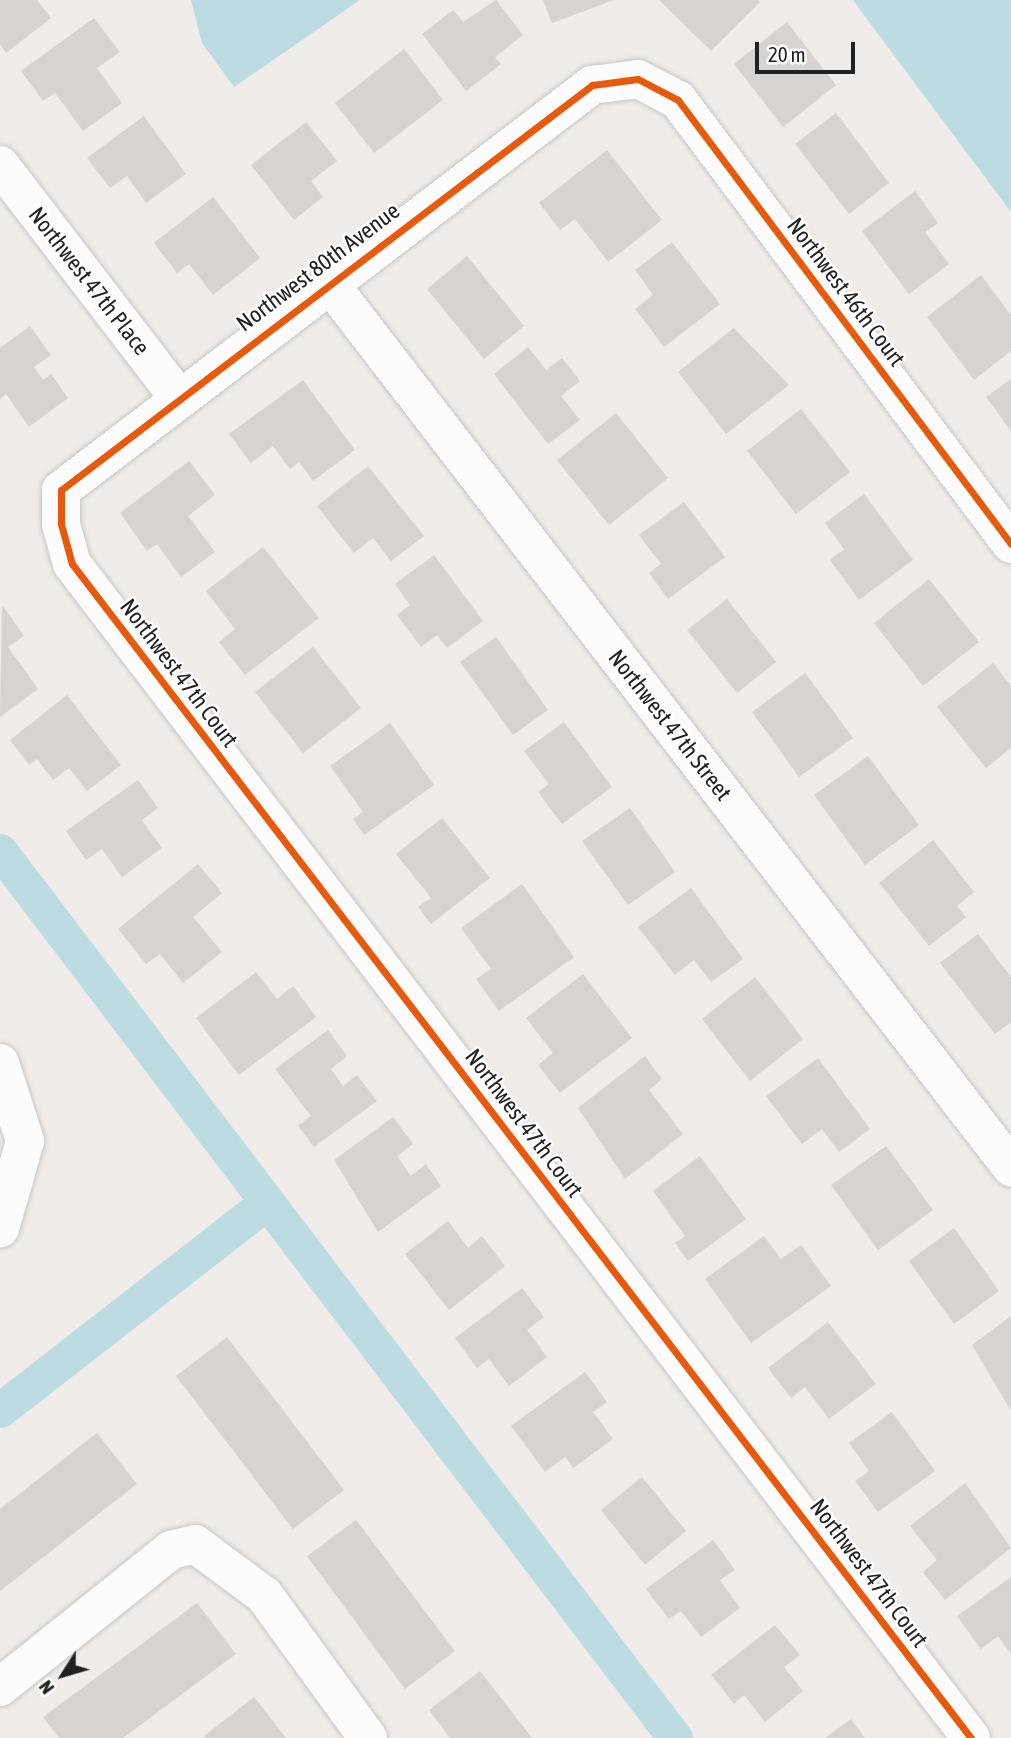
<!DOCTYPE html>
<html>
<head>
<meta charset="utf-8">
<style>
	body { margin:0 }
	#map { position:relative; width:1011px; height:1738px; overflow:hidden; background:#efece9; font-family:"Asap Condensed",sans-serif }
	div>[style] { position:absolute }
	.water>* { inset:0; background:#bddce2 }
	.canal>* { height:35px; margin:-17.5px; padding:0 17.5px; transform-origin:17.5px; border-radius:17.5px; background:#bddce2 }
	.building>* { inset:0; background:#d6d3d0 }
	.roads { filter:drop-shadow(0 0 2px #c8c7c5) drop-shadow(0 0 2px #c8c7c5) }
	.minor>* { height:38px; margin:-19px; padding:0 19px; transform-origin:19px; border-radius:19px; background:#fdfcfc }
	.cycleway>* { height:7px; margin:-3.5px; padding:0 3.5px; transform-origin:3.5px; border-radius:3.5px; background:#e8590c }
	span { translate:-50% -50%; white-space:nowrap; text-align:center; line-height:1.15; -webkit-text-stroke:5px #fff; paint-order:stroke }
	.street-label { font-size:23px; color:#212121 }
	.north { position:absolute; left:28px; top:1640px; width:70px; height:70px; -webkit-text-stroke:5px #fff; paint-order:stroke; rotate:233deg; font-size:19px; font-weight:700; line-height:28px; text-align:center; color:#212121 }
	.north::after { content:''; display:block; margin:auto; width:24px; height:32px; background:#212121; clip-path:polygon(50% 0,100% 100%,50% 72%,0 100%) }
	.scale { position:absolute; left:755px; top:42px; width:100px; height:32px; box-sizing:border-box; border:4px solid #212121; border-top:0; padding-left:9px; font-size:21px; line-height:24px; white-space:nowrap; color:#212121; -webkit-text-stroke:5px #fff; paint-order:stroke }
</style>
</head>
<body>
<div id="map">
	<div class="water">
		<i style="clip-path:polygon(191px 0,360px 0,234px 87px,202px 43px)"></i>
		<i style="clip-path:polygon(853px 0,1011px 0,1011px 212px,864px 15px)"></i>
	</div>
	<div class="canal">
		<i style="left:0;top:851px;width:1115px;rotate:52.73deg"></i>
		<i style="left:0;top:1410px;width:338px;rotate:-37.9deg"></i>
	</div>
	<div class="building">
		<i style="clip-path:polygon(0 0,37px 0,51px 18px,6px 53px,0 44px)"></i>
		<i style="clip-path:polygon(496px 0,523px 35px,495px 57px,501px 64px,466px 91px,422px 34px,453px 10px,463px 22px)"></i>
		<i style="clip-path:polygon(543px 0,614px 0,552px 23px)"></i>
		<i style="clip-path:polygon(659px 0,758px 0,760px 2px,711px 51px)"></i>
		<i style="clip-path:polygon(94px 18px,120px 52px,97px 68px,122px 103px,83px 131px,55px 93px,43px 101px,21px 71px)"></i>
		<i style="clip-path:polygon(787px 22px,836px 85px,783px 127px,734px 64px)"></i>
		<i style="clip-path:polygon(404px 49px,443px 100px,374px 153px,335px 103px)"></i>
		<i style="clip-path:polygon(836px 113px,889px 183px,849px 214px,795px 144px)"></i>
		<i style="clip-path:polygon(144px 116px,186px 174px,146px 203px,127px 176px,110px 188px,87px 158px)"></i>
		<i style="clip-path:polygon(306px 122px,337px 161px,311px 181px,323px 197px,294px 220px,251px 165px)"></i>
		<i style="clip-path:polygon(607px 150px,662px 220px,608px 262px,575px 219px,560px 230px,539px 203px)"></i>
		<i style="clip-path:polygon(915px 191px,938px 223px,925px 232px,949px 264px,909px 294px,862px 231px)"></i>
		<i style="clip-path:polygon(213px 197px,260px 258px,213px 295px,189px 264px,177px 273px,154px 243px)"></i>
		<i style="clip-path:polygon(672px 242px,720px 304px,664px 347px,635px 309px,653px 295px,635px 270px)"></i>
		<i style="clip-path:polygon(467px 256px,524px 326px,484px 359px,427px 289px)"></i>
		<i style="clip-path:polygon(981px 275px,1011px 315px,1011px 351px,974px 380px,927px 317px)"></i>
		<i style="clip-path:polygon(30px 326px,51px 355px,34px 367px,43px 380px,51px 374px,68px 398px,29px 427px,6px 394px,0 399px,0 348px)"></i>
		<i style="clip-path:polygon(734px 328px,789px 385px,726px 434px,678px 372px)"></i>
		<i style="clip-path:polygon(528px 347px,546px 370px,562px 358px,580px 381px,561px 396px,580px 420px,548px 444px,494px 374px)"></i>
		<i style="clip-path:polygon(1011px 379px,1011px 431px,986px 397px)"></i>
		<i style="clip-path:polygon(303px 380px,355px 450px,313px 481px,299px 462px,290px 469px,273px 446px,251px 463px,229px 434px)"></i>
		<i style="clip-path:polygon(801px 409px,850px 472px,796px 514px,747px 451px)"></i>
		<i style="clip-path:polygon(616px 413px,668px 478px,609px 525px,557px 460px)"></i>
		<i style="clip-path:polygon(189px 461px,215px 495px,188px 516px,215px 552px,181px 577px,157px 544px,147px 551px,120px 513px)"></i>
		<i style="clip-path:polygon(368px 466px,424px 536px,391px 561px,373px 538px,354px 553px,317px 506px)"></i>
		<i style="clip-path:polygon(864px 494px,913px 560px,859px 600px,830px 560px,844px 549px,825px 523px)"></i>
		<i style="clip-path:polygon(684px 502px,725px 557px,668px 599px,649px 573px,661px 564px,639px 535px)"></i>
		<i style="clip-path:polygon(263px 547px,319px 618px,245px 675px,219px 642px,235px 629px,206px 591px)"></i>
		<i style="clip-path:polygon(434px 555px,483px 621px,447px 648px,437px 635px,421px 647px,397px 615px,410px 605px,395px 584px)"></i>
		<i style="clip-path:polygon(929px 579px,979px 642px,923px 686px,874px 623px)"></i>
		<i style="clip-path:polygon(727px 599px,776px 662px,737px 693px,687px 630px)"></i>
		<i style="clip-path:polygon(2px 605px,24px 636px,8px 647px,38px 689px,0 717px)"></i>
		<i style="clip-path:polygon(496px 637px,548px 710px,513px 735px,460px 662px)"></i>
		<i style="clip-path:polygon(313px 647px,361px 708px,303px 753px,255px 692px)"></i>
		<i style="clip-path:polygon(993px 663px,1011px 686px,1011px 748px,986px 768px,937px 707px)"></i>
		<i style="clip-path:polygon(805px 673px,853px 738px,799px 777px,752px 712px)"></i>
		<i style="clip-path:polygon(67px 695px,121px 765px,87px 791px,69px 768px,53px 780px,37px 759px,29px 765px,10px 740px)"></i>
		<i style="clip-path:polygon(564px 722px,612px 787px,562px 824px,538px 792px,549px 784px,524px 751px)"></i>
		<i style="clip-path:polygon(390px 723px,434px 785px,364px 835px,353px 819px,363px 812px,330px 766px)"></i>
		<i style="clip-path:polygon(868px 756px,919px 825px,865px 865px,814px 795px)"></i>
		<i style="clip-path:polygon(138px 780px,158px 808px,142px 820px,162px 848px,122px 877px,102px 849px,86px 860px,66px 831px)"></i>
		<i style="clip-path:polygon(630px 808px,675px 872px,628px 905px,582px 841px)"></i>
		<i style="clip-path:polygon(442px 818px,490px 878px,431px 924px,418px 907px,431px 898px,396px 854px)"></i>
		<i style="clip-path:polygon(933px 840px,974px 892px,957px 906px,966px 917px,929px 946px,879px 883px)"></i>
		<i style="clip-path:polygon(198px 864px,222px 893px,193px 917px,222px 952px,183px 983px,160px 954px,146px 964px,118px 929px)"></i>
		<i style="clip-path:polygon(522px 884px,574px 957px,499px 1011px,476px 979px,491px 969px,461px 928px)"></i>
		<i style="clip-path:polygon(691px 888px,743px 959px,711px 982px,694px 960px,675px 975px,638px 927px)"></i>
		<i style="clip-path:polygon(978px 934px,1011px 977px,1011px 1022px,995px 1034px,940px 963px)"></i>
		<i style="clip-path:polygon(256px 972px,277px 999px,293px 986px,316px 1017px,239px 1075px,196px 1018px)"></i>
		<i style="clip-path:polygon(583px 974px,632px 1038px,560px 1093px,538px 1065px,553px 1053px,526px 1018px)"></i>
		<i style="clip-path:polygon(755px 977px,803px 1039px,750px 1081px,702px 1019px)"></i>
		<i style="clip-path:polygon(328px 1030px,347px 1056px,331px 1069px,343px 1086px,357px 1075px,377px 1101px,314px 1147px,298px 1126px,311px 1116px,275px 1069px)"></i>
		<i style="clip-path:polygon(645px 1056px,662px 1079px,649px 1090px,683px 1134px,625px 1179px,578px 1108px)"></i>
		<i style="clip-path:polygon(818px 1058px,870px 1129px,839px 1152px,822px 1129px,802px 1144px,766px 1096px)"></i>
		<i style="clip-path:polygon(393px 1117px,413px 1144px,397px 1156px,411px 1176px,426px 1164px,441px 1186px,378px 1232px,334px 1160px)"></i>
		<i style="clip-path:polygon(886px 1146px,933px 1210px,878px 1250px,831px 1185px)"></i>
		<i style="clip-path:polygon(700px 1156px,746px 1219px,688px 1261px,675px 1243px,685px 1236px,653px 1191px)"></i>
		<i style="clip-path:polygon(448px 1221px,468px 1248px,482px 1236px,505px 1266px,449px 1310px,405px 1254px)"></i>
		<i style="clip-path:polygon(954px 1228px,999px 1291px,954px 1324px,909px 1261px)"></i>
		<i style="clip-path:polygon(764px 1236px,781px 1259px,801px 1245px,831px 1286px,751px 1343px,705px 1279px)"></i>
		<i style="clip-path:polygon(522px 1288px,544px 1317px,527px 1330px,547px 1357px,509px 1386px,489px 1359px,477px 1368px,455px 1338px)"></i>
		<i style="clip-path:polygon(1011px 1316px,1011px 1411px,972px 1345px)"></i>
		<i style="clip-path:polygon(828px 1322px,876px 1384px,829px 1419px,805px 1387px,791px 1398px,768px 1368px)"></i>
		<i style="clip-path:polygon(227px 1337px,344px 1490px,293px 1529px,176px 1376px)"></i>
		<i style="clip-path:polygon(585px 1372px,607px 1402px,593px 1412px,613px 1439px,573px 1468px,565px 1457px,545px 1472px,511px 1426px)"></i>
		<i style="clip-path:polygon(892px 1412px,935px 1471px,878px 1512px,855px 1481px,869px 1471px,849px 1443px)"></i>
		<i style="clip-path:polygon(97px 1433px,137px 1484px,0 1591px,0 1509px)"></i>
		<i style="clip-path:polygon(642px 1477px,686px 1531px,645px 1565px,601px 1510px)"></i>
		<i style="clip-path:polygon(965px 1483px,1011px 1548px,945px 1600px,923px 1572px,937px 1560px,910px 1526px)"></i>
		<i style="clip-path:polygon(356px 1520px,455px 1651px,405px 1689px,307px 1556px)"></i>
		<i style="clip-path:polygon(713px 1540px,735px 1570px,720px 1580px,740px 1608px,701px 1637px,681px 1611px,669px 1619px,646px 1589px)"></i>
		<i style="clip-path:polygon(1011px 1577px,1011px 1654px,998px 1636px,981px 1649px,957px 1616px)"></i>
		<i style="clip-path:polygon(197px 1603px,236px 1654px,123px 1738px,59px 1738px,43px 1717px)"></i>
		<i style="clip-path:polygon(775px 1625px,800px 1655px,784px 1667px,803px 1691px,765px 1722px,744px 1695px,734px 1704px,711px 1675px)"></i>
		<i style="clip-path:polygon(480px 1671px,532px 1738px,450px 1738px,429px 1710px)"></i>
		<i style="clip-path:polygon(254px 1697px,286px 1738px,206px 1738px,204px 1736px)"></i>
		<i style="clip-path:polygon(851px 1719px,865px 1738px,825px 1738px)"></i>
	</div>
	<div class="roads">
		<div class="minor">
			<i style="left:0;top:165px;width:292px;rotate:52.5deg"></i>
			<i style="left:329px;top:283px;width:1117px;rotate:52.35deg"></i>
			<i style="left:0;top:1063px;width:82px;rotate:72.2deg"></i>
			<i style="left:25px;top:1141px;width:91px;rotate:105.9deg"></i>
			<i style="left:0;top:1687px;width:219px;rotate:-38.7deg"></i>
			<i style="left:171px;top:1550px;width:25px;rotate:-14deg"></i>
			<i style="left:195px;top:1544px;width:86px;rotate:36.5deg"></i>
			<i style="left:264px;top:1595px;width:177px;rotate:54deg"></i>
			<i style="left:971px;top:1738px;width:1479px;rotate:-127.44deg"></i>
			<i style="left:72px;top:564px;width:41px;rotate:-105.4deg"></i>
			<i style="left:61px;top:524px;width:34px;rotate:-90deg"></i>
			<i style="left:61px;top:490px;width:668px;rotate:-37.33deg"></i>
			<i style="left:592px;top:85px;width:46px;rotate:-7.4deg"></i>
			<i style="left:638px;top:79px;width:45px;rotate:27.7deg"></i>
			<i style="left:678px;top:100px;width:555px;rotate:53.13deg"></i>
		</div>
	</div>
	<div class="cycleway">
		<i style="left:971px;top:1738px;width:1479px;rotate:-127.44deg"></i>
		<i style="left:72px;top:564px;width:41px;rotate:-105.4deg"></i>
		<i style="left:61px;top:524px;width:34px;rotate:-90deg"></i>
		<i style="left:61px;top:490px;width:668px;rotate:-37.33deg"></i>
		<i style="left:592px;top:85px;width:46px;rotate:-7.4deg"></i>
		<i style="left:638px;top:79px;width:45px;rotate:27.7deg"></i>
		<i style="left:678px;top:100px;width:555px;rotate:53.13deg"></i>
	</div>
	<div class="street-label">
		<span style="left:318px;top:267px;rotate:-37deg">Northwest 80th Avenue</span>
		<span style="left:89px;top:281px;rotate:52deg">Northwest 47th Place</span>
		<span style="left:846px;top:292px;rotate:53deg">Northwest 46th Court</span>
		<span style="left:179px;top:673px;rotate:53deg">Northwest 47th Court</span>
		<span style="left:670px;top:725px;rotate:52deg">Northwest 47th Street</span>
		<span style="left:524px;top:1123px;rotate:53deg">Northwest 47th Court</span>
		<span style="left:869px;top:1573px;rotate:53deg">Northwest 47th Court</span>
	</div>
	<div class="north">N</div>
	<div class="scale">20 m</div>
</div>
</body>
</html>
